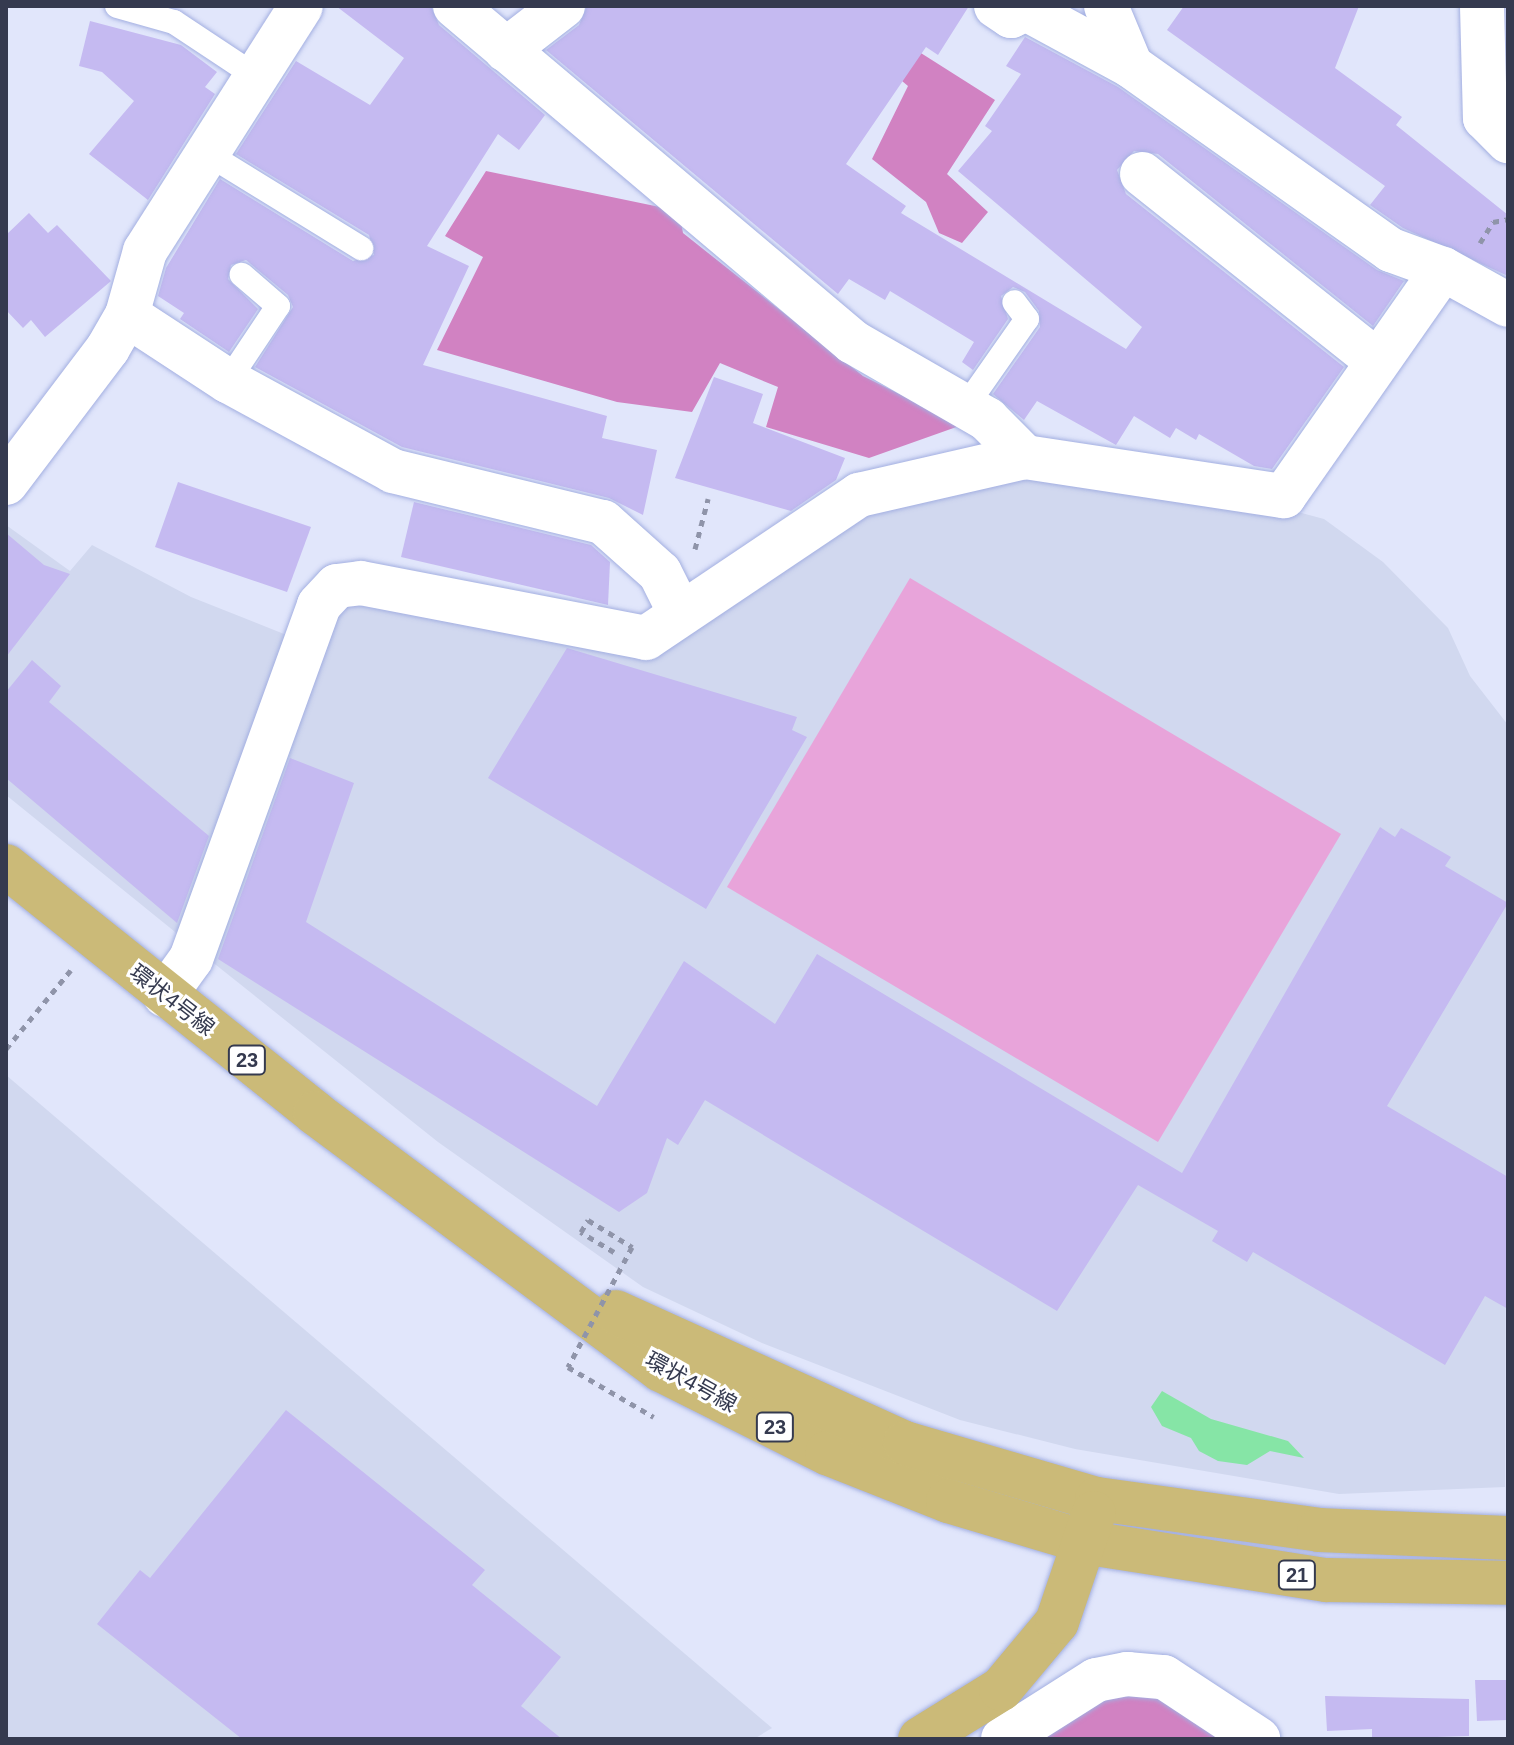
<!DOCTYPE html>
<html>
<head>
<meta charset="utf-8">
<style>
	body { margin:0 }
	#map { position:relative; width:1514px; height:1745px; overflow:hidden; background:#e1e6fb; font-family:Helvetica,"Noto Sans JP",sans-serif }
	div>[style] { position:absolute }
	.built>* { inset:0; background:#d1d8ef }
	.green>* { inset:0; background:#e8a4da }
	.forest>* { inset:0; background:#d182c2 }
	.water>* { inset:0; background:#86e5a6 }
	.building>* { inset:0; background:#c5baf1 }
	.path>* { height:5px; margin-top:-2.5px; transform-origin:0; background:repeating-linear-gradient(90deg,#8f94a9 0 6px,transparent 0 12px) }
	.roads { filter:drop-shadow(0 0 2px #a3afe1) drop-shadow(0 0 2px #a3afe1) }
	.lane>* { height:24px; margin:-12px; padding:0 12px; transform-origin:12px; border-radius:12px; background:#fff }
	.street>* { height:44px; margin:-22px; padding:0 22px; transform-origin:22px; border-radius:22px; background:#fff }
	.secondary>* { height:44px; margin:-22px; padding:0 22px; transform-origin:22px; border-radius:22px; background:#fff }
	.primary>* { height:44px; margin:-22px; padding:0 22px; transform-origin:22px; border-radius:22px; background:#cbba78 }
	.path-bridge>* { height:5px; margin-top:-2.5px; transform-origin:0; background:repeating-linear-gradient(90deg,#8f94a9 0 6px,transparent 0 12px) }
	span { translate:-50% -50%; white-space:nowrap; text-align:center; line-height:1.15; -webkit-text-stroke:6px #fff; paint-order:stroke }
	.shield-label span { padding:2px 6px; background:#fff; border:2px solid; border-radius:6px; -webkit-text-stroke-width:0 }
	.shield-label { font-size:20px; color:#353a4f; font-weight:700 }
	.street-label { font-size:22px; color:#353a4f }
	.frame { position:absolute; inset:0; border:8px solid #353a4f; pointer-events:none }
</style>
</head>
<body>
<div id="map">
	<div class="built">
		<i style="clip-path:polygon(1040px 473px,1264px 503px,1324px 519px,1383px 562px,1448px 628px,1470px 676px,1508px 725px,1505px 1487px,1339px 1494px,1075px 1449px,960px 1420px,762px 1343px,643px 1287px,438px 1142px,206px 957px,331px 607px,354px 593px,687px 626px,758px 590px,871px 507px)"></i>
		<i style="clip-path:polygon(6px 525px,70px 571px,92px 545px,191px 597px,294px 638px,185px 940px,6px 795px)"></i>
		<i style="clip-path:polygon(6px 1075px,772px 1728px,754px 1739px,6px 1739px)"></i>
	</div>
	<div class="green">
		<i style="clip-path:polygon(910px 578px,1341px 834px,1158px 1142px,727px 887px)"></i>
	</div>
	<div class="forest">
		<i style="clip-path:polygon(853px 10px,995px 100px,947px 174px,988px 212px,962px 243px,939px 233px,926px 202px,872px 159px,908px 86px,841px 30px)"></i>
		<i style="clip-path:polygon(486px 171px,679px 211px,683px 233px,863px 376px,962px 425px,869px 458px,766px 427px,778px 387px,720px 363px,692px 412px,617px 402px,437px 350px,483px 257px,445px 236px)"></i>
		<i style="clip-path:polygon(1123px 1668px,1234px 1739px,1017px 1739px)"></i>
	</div>
	<div class="water">
		<i style="clip-path:polygon(1162px 1391px,1211px 1419px,1288px 1441px,1304px 1458px,1270px 1451px,1247px 1465px,1218px 1461px,1199px 1451px,1191px 1438px,1162px 1426px,1151px 1407px)"></i>
	</div>
	<div class="building">
		<i style="clip-path:polygon(336px 6px,431px 6px,439px 25px,545px 115px,519px 150px,498px 134px,427px 246px,469px 266px,423px 365px,607px 416px,602px 438px,657px 450px,643px 515px,609px 498px,402px 447px,255px 367px,293px 307px,288px 295px,246px 260px,231px 265px,228px 279px,258px 309px,229px 352px,180px 319px,184px 313px,158px 296px,166px 268px,220px 179px,353px 261px,374px 255px,369px 235px,236px 154px,296px 61px,370px 105px,404px 58px)"></i>
		<i style="clip-path:polygon(587px 6px,969px 6px,938px 55px,926px 47px,846px 164px,906px 206px,901px 213px,1126px 349px,1142px 327px,958px 171px,992px 131px,985px 126px,1021px 74px,1006px 66px,1025px 37px,1118px 87px,1377px 270px,1404px 281px,1373px 326px,1158px 154px,1134px 151px,1117px 170px,1126px 194px,1344px 367px,1272px 469px,1254px 466px,1199px 434px,1196px 440px,1176px 428px,1170px 438px,1134px 416px,1116px 445px,1037px 401px,1024px 420px,993px 394px,1040px 327px,1039px 311px,1025px 292px,1013px 287px,1001px 296px,1008px 319px,973px 370px,962px 362px,974px 342px,890px 291px,885px 300px,849px 279px,838px 294px,546px 50px,579px 25px)"></i>
		<i style="clip-path:polygon(1184px 6px,1359px 6px,1335px 68px,1402px 117px,1396px 125px,1508px 215px,1508px 276px,1403px 228px,1370px 205px,1385px 186px,1167px 30px)"></i>
		<i style="clip-path:polygon(90px 21px,181px 45px,217px 72px,205px 87px,215px 94px,148px 200px,89px 154px,134px 101px,102px 72px,79px 66px)"></i>
		<i style="clip-path:polygon(29px 213px,48px 233px,57px 225px,111px 281px,45px 337px,31px 320px,23px 328px,6px 310px,6px 235px)"></i>
		<i style="clip-path:polygon(714px 377px,763px 394px,753px 423px,845px 458px,836px 480px,791px 511px,675px 478px)"></i>
		<i style="clip-path:polygon(178px 482px,311px 527px,287px 592px,155px 547px)"></i>
		<i style="clip-path:polygon(414px 502px,591px 545px,610px 562px,608px 605px,401px 557px)"></i>
		<i style="clip-path:polygon(6px 533px,44px 565px,70px 574px,6px 657px)"></i>
		<i style="clip-path:polygon(567px 648px,797px 717px,792px 730px,807px 737px,706px 909px,488px 778px)"></i>
		<i style="clip-path:polygon(32px 660px,61px 686px,49px 702px,209px 836px,177px 923px,6px 778px,6px 692px)"></i>
		<i style="clip-path:polygon(290px 758px,354px 783px,306px 922px,597px 1106px,684px 961px,775px 1024px,817px 954px,1182px 1173px,1380px 827px,1395px 837px,1401px 828px,1451px 857px,1445px 866px,1508px 903px,1387px 1106px,1508px 1177px,1508px 1309px,1485px 1296px,1445px 1365px,1253px 1252px,1247px 1262px,1212px 1241px,1218px 1231px,1138px 1185px,1057px 1311px,705px 1100px,678px 1145px,667px 1138px,647px 1193px,619px 1212px,218px 959px)"></i>
		<i style="clip-path:polygon(286px 1410px,485px 1570px,472px 1585px,561px 1657px,521px 1706px,562px 1739px,242px 1739px,97px 1624px,140px 1570px,150px 1578px)"></i>
		<i style="clip-path:polygon(1475px 1680px,1506px 1680px,1508px 1720px,1477px 1721px)"></i>
		<i style="clip-path:polygon(1325px 1696px,1469px 1699px,1469px 1736px,1372px 1739px,1372px 1729px,1327px 1731px)"></i>
	</div>
	<div class="path">
		<i style="left:1480px;top:243px;width:25px;rotate:-58deg"></i>
		<i style="left:1493px;top:222px;width:15px;rotate:-11deg"></i>
		<i style="left:695px;top:549px;width:52px;rotate:-75.4deg"></i>
		<i style="left:6px;top:1049px;width:102px;rotate:-50.6deg"></i>
	</div>
	<div class="roads">
		<div class="lane">
			<i style="left:117px;top:6px;width:59px;rotate:15.7deg"></i>
			<i style="left:174px;top:22px;width:100px;rotate:33.5deg"></i>
			<i style="left:208px;top:154px;width:180px;rotate:31.6deg"></i>
			<i style="left:228px;top:381px;width:90px;rotate:-56.3deg"></i>
			<i style="left:278px;top:306px;width:48px;rotate:-139.3deg"></i>
			<i style="left:966px;top:406px;width:106px;rotate:-55deg"></i>
			<i style="left:1027px;top:319px;width:21px;rotate:-127deg"></i>
		</div>
		<div class="street">
			<i style="left:455px;top:6px;width:521px;rotate:40.17deg"></i>
			<i style="left:853px;top:342px;width:155px;rotate:29.9deg"></i>
			<i style="left:987px;top:419px;width:54px;rotate:45deg"></i>
			<i style="left:996px;top:6px;width:18px;rotate:34deg"></i>
			<i style="left:1011px;top:16px;width:17px;rotate:-25deg"></i>
			<i style="left:1026px;top:9px;width:119px;rotate:28.5deg"></i>
			<i style="left:1106px;top:6px;width:65px;rotate:67.4deg"></i>
			<i style="left:1131px;top:66px;width:319px;rotate:35.3deg"></i>
			<i style="left:1391px;top:250px;width:55px;rotate:20.1deg"></i>
			<i style="left:1443px;top:269px;width:74px;rotate:29deg"></i>
			<i style="left:506px;top:50px;width:72px;rotate:-37.7deg"></i>
			<i style="left:1142px;top:174px;width:299px;rotate:38.5deg"></i>
			<i style="left:127px;top:315px;width:121px;rotate:33.2deg"></i>
			<i style="left:228px;top:381px;width:188px;rotate:28.6deg"></i>
			<i style="left:393px;top:471px;width:216px;rotate:13.7deg"></i>
			<i style="left:603px;top:522px;width:76px;rotate:41.8deg"></i>
			<i style="left:660px;top:573px;width:42px;rotate:63.4deg"></i>
			<i style="left:6px;top:483px;width:169px;rotate:-52.9deg"></i>
			<i style="left:108px;top:348px;width:38px;rotate:-60deg"></i>
			<i style="left:127px;top:315px;width:66px;rotate:-74.3deg"></i>
			<i style="left:145px;top:251px;width:290px;rotate:-57.5deg"></i>
			<i style="left:165px;top:995px;width:44px;rotate:-54.2deg"></i>
			<i style="left:191px;top:959px;width:376px;rotate:-70.1deg"></i>
			<i style="left:319px;top:605px;width:26px;rotate:-47deg"></i>
			<i style="left:337px;top:586px;width:24px;rotate:-7deg"></i>
			<i style="left:361px;top:583px;width:290px;rotate:10.9deg"></i>
			<i style="left:646px;top:638px;width:257px;rotate:-33.9deg"></i>
			<i style="left:859px;top:495px;width:170px;rotate:-12.9deg"></i>
			<i style="left:1025px;top:457px;width:262px;rotate:8.6deg"></i>
			<i style="left:1284px;top:496px;width:277px;rotate:-55deg"></i>
			<i style="left:1003px;top:1739px;width:110px;rotate:-32.4deg"></i>
			<i style="left:1096px;top:1680px;width:32px;rotate:-11deg"></i>
			<i style="left:1127px;top:1674px;width:37px;rotate:5deg"></i>
			<i style="left:1164px;top:1677px;width:113px;rotate:33.4deg"></i>
		</div>
		<div class="secondary">
			<i style="left:1482px;top:6px;width:112px;rotate:88.5deg"></i>
			<i style="left:1485px;top:118px;width:33px;rotate:45deg"></i>
		</div>
		<div class="primary">
			<i style="left:6px;top:866px;width:396px;rotate:38.6deg"></i>
			<i style="left:315px;top:1113px;width:431px;rotate:36.6deg"></i>
			<i style="left:661px;top:1370px;width:186px;rotate:26.6deg"></i>
			<i style="left:827px;top:1453px;width:130px;rotate:21.6deg"></i>
			<i style="left:948px;top:1501px;width:147px;rotate:16.6deg"></i>
			<i style="left:1089px;top:1543px;width:240px;rotate:8.9deg"></i>
			<i style="left:1326px;top:1580px;width:182px;rotate:0.9deg"></i>
			<i style="left:616px;top:1312px;width:317px;rotate:24.4deg"></i>
			<i style="left:905px;top:1443px;width:200px;rotate:16.3deg"></i>
			<i style="left:1097px;top:1499px;width:224px;rotate:7.9deg"></i>
			<i style="left:1319px;top:1530px;width:189px;rotate:2.4deg"></i>
			<i style="left:920px;top:1739px;width:95px;rotate:-31.7deg"></i>
			<i style="left:1001px;top:1689px;width:87px;rotate:-50.1deg"></i>
			<i style="left:1057px;top:1622px;width:115px;rotate:-71.3deg"></i>
		</div>
	</div>
	<div class="path-bridge">
		<i style="left:614px;top:1252px;width:39px;rotate:-149deg"></i>
		<i style="left:581px;top:1232px;width:14px;rotate:-60deg"></i>
		<i style="left:588px;top:1220px;width:52px;rotate:31.5deg"></i>
		<i style="left:632px;top:1247px;width:136px;rotate:118.1deg"></i>
		<i style="left:568px;top:1367px;width:99px;rotate:30.2deg"></i>
	</div>
	<div class="shield-label">
		<span style="left:247px;top:1060px">23</span>
		<span style="left:775px;top:1427px">23</span>
		<span style="left:1297px;top:1575px">21</span>
	</div>
	<div class="street-label">
		<span style="left:172px;top:1000px;rotate:38deg">環状4号線</span>
		<span style="left:691px;top:1382px;rotate:29deg">環状4号線</span>
	</div>
	<div class="frame"></div>
</div>
</body>
</html>
